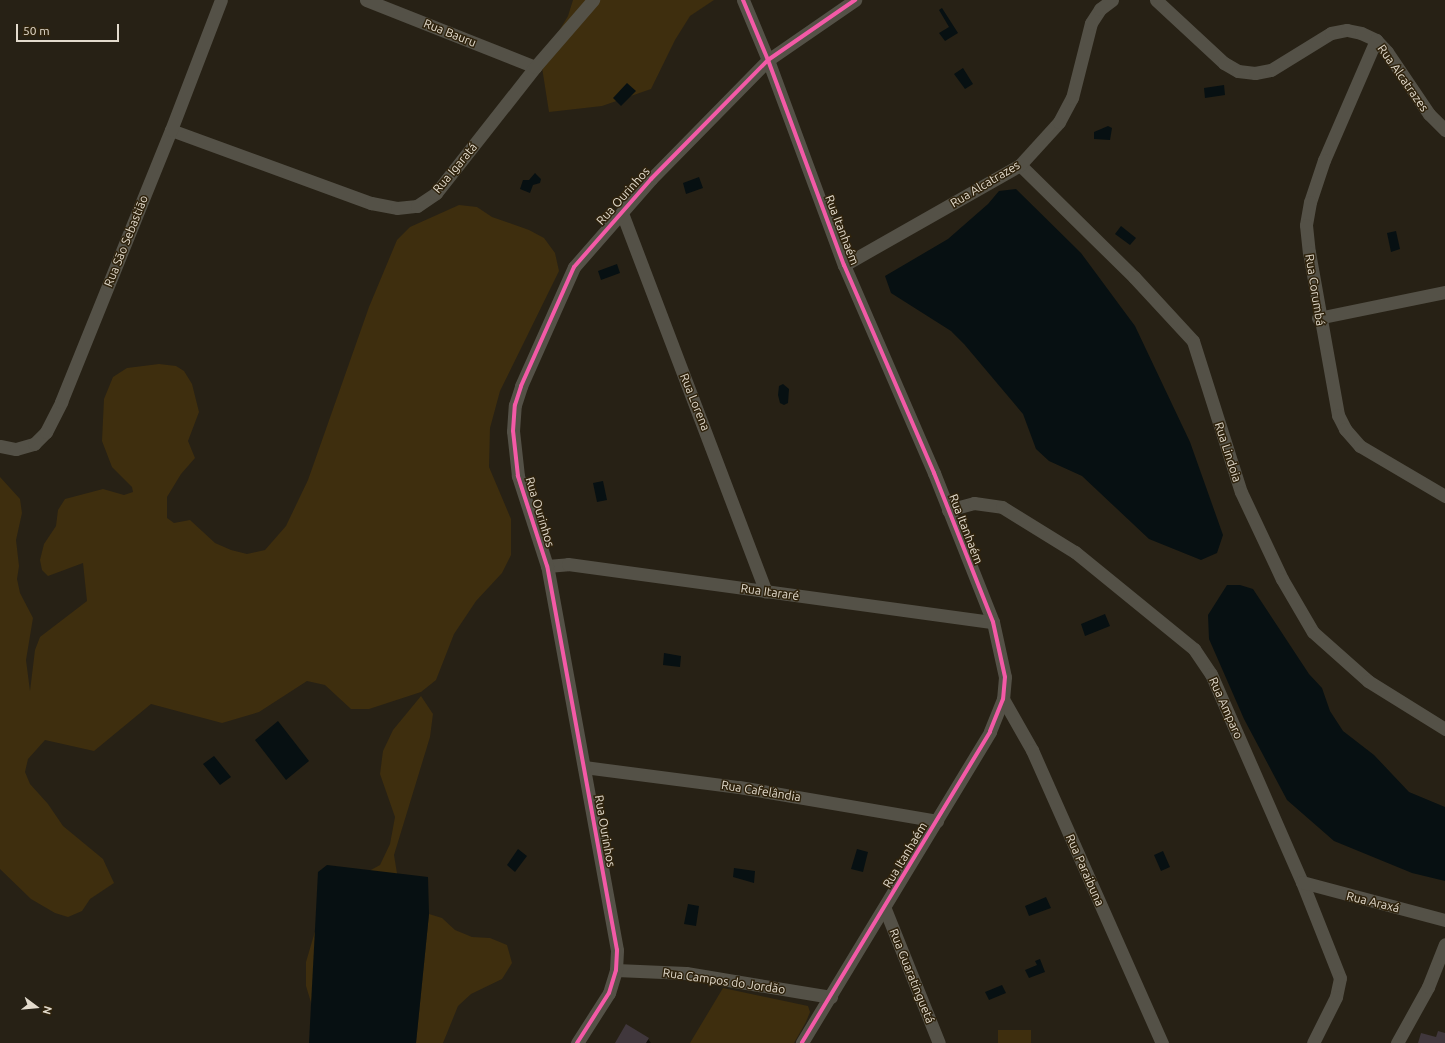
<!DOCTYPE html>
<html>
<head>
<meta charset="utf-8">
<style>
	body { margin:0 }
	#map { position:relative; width:1445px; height:1043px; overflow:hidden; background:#272115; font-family:Ubuntu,sans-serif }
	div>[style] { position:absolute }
	.green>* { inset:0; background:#3e2e0e }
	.water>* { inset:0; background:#071012 }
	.shadow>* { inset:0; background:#0007 }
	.building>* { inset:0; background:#40373c }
	.street>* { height:13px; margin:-6.5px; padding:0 6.5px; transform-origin:6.5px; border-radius:6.5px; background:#545147 }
	.cycleway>* { height:4px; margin:-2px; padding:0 2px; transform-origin:2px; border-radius:2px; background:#f35aa7 }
	span { translate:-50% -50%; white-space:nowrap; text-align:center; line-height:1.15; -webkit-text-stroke:3px #2f230d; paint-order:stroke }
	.street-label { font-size:12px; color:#e3dbcd }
	.north { position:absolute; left:16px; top:987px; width:40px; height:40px; -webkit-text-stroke:3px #2f230d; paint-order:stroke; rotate:106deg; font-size:11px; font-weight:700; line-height:16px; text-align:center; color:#e3dbcd }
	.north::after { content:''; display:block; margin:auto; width:14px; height:18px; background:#e3dbcd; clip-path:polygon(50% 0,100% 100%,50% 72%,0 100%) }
	.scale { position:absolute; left:16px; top:24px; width:103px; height:18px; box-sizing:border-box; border:2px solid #e3dbcd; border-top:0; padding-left:5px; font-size:12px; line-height:14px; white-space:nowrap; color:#e3dbcd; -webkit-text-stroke:3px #2f230d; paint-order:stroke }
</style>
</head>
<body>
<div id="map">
	<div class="green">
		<i style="clip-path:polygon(573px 0,714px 0,690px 16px,675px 40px,651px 89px,602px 106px,549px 112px,541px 61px,568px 16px)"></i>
		<i style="clip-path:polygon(459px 205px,477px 207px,492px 217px,529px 230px,544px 238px,555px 253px,559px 271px,500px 391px,490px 428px,489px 467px,511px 519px,511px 555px,502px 573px,476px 601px,454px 634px,436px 680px,421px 692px,369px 709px,351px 709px,325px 685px,307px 681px,259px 712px,222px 723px,151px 704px,94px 751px,45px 740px,28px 759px,25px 772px,30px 784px,48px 804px,63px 826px,103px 859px,114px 883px,90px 899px,82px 911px,68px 917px,55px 913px,31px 899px,0 869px,0 477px,20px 499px,22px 513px,16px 540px,19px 566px,17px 579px,20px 593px,33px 618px,26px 660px,30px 691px,35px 650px,40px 637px,87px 601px,83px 563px,48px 576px,42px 570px,40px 560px,44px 544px,56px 526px,58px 510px,65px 499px,103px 489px,124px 495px,133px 492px,132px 487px,112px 467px,102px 441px,104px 399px,113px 377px,127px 368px,159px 364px,176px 366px,184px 371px,192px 384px,199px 412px,188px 441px,195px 458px,181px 474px,167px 497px,167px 518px,174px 523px,190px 520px,215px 543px,231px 550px,247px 554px,265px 550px,286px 526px,308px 480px,369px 307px,397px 240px,410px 227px)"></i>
		<i style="clip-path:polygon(421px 696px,433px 714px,430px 737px,394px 855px,405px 922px,313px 1009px,306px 986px,306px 962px,326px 894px,321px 869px,338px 880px,360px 876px,380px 865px,390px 844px,395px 817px,380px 774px,383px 751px,393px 730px)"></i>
		<i style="clip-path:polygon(429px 914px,442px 918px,455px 930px,472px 937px,490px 938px,507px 945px,512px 963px,502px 979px,471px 994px,458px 1006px,443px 1043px,416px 1043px)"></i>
		<i style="clip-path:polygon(723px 988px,808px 1006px,810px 1012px,806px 1022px,794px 1043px,690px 1043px)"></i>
		<i style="clip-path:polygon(998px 1030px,1031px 1030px,1031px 1043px,998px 1043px)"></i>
	</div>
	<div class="water">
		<i style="clip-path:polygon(942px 8px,958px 33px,945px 41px,939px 33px,949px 27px,939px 10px)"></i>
		<i style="clip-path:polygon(963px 68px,973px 84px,965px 89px,954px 74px)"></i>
		<i style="clip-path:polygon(627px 83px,636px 91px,621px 106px,613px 98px)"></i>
		<i style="clip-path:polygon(1224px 85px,1225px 95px,1205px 98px,1204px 88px)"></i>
		<i style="clip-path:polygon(1108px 126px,1112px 128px,1110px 140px,1094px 139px,1094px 132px)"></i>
		<i style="clip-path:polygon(535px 173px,541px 179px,540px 183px,533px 185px,530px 193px,520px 189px,523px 180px,529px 180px)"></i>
		<i style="clip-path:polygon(699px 177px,703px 188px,686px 194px,683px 183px)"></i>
		<i style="clip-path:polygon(1016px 189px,1081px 253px,1135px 326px,1190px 442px,1223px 535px,1217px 553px,1201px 560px,1149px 539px,1082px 476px,1049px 461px,1036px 449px,1023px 414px,964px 344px,951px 331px,891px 293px,885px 276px,948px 239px,988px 204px,999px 191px)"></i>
		<i style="clip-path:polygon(1121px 226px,1136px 238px,1130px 245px,1115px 234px)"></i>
		<i style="clip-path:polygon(1396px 231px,1400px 249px,1391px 252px,1387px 233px)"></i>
		<i style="clip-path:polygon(617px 264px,620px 273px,601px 280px,598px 271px)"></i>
		<i style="clip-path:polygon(783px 384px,789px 389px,788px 403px,784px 405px,780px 403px,778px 395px,779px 386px)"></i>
		<i style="clip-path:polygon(603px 481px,607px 500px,597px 502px,593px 483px)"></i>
		<i style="clip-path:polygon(1227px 585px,1240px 585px,1253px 589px,1309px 674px,1322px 688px,1330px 711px,1343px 731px,1374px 755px,1409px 792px,1445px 807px,1445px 881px,1412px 873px,1334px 841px,1287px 800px,1244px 719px,1209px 639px,1208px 615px)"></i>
		<i style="clip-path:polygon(1105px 614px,1110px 626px,1085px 636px,1081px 624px)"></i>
		<i style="clip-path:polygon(664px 653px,681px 656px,680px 667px,663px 665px)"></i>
		<i style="clip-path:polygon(278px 721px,309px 761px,286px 780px,255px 740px)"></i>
		<i style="clip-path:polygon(214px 756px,231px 777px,220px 785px,203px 764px)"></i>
		<i style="clip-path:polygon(518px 849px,527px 856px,515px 872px,507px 865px)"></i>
		<i style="clip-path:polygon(857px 849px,868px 852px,863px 872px,851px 869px)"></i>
		<i style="clip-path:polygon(1163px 851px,1170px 867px,1161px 871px,1154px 855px)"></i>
		<i style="clip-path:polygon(327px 865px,428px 877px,429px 914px,416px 1043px,309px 1043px,318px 872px)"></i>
		<i style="clip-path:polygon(734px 868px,755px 871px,754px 883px,733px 877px)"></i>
		<i style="clip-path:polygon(1046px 897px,1051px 908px,1029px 916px,1025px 906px)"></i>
		<i style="clip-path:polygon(688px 904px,699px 906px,696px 926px,684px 924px)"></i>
		<i style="clip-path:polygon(1040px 959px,1045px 972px,1029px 978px,1025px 970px,1037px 965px,1035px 961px)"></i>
		<i style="clip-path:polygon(1002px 985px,1006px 993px,989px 1000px,985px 992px)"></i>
	</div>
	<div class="shadow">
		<i style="clip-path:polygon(648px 1039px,651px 1043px,616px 1043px)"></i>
	</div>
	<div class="building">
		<i style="clip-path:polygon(626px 1024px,649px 1038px,646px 1043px,611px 1043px,615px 1043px)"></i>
		<i style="clip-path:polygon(1438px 1031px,1445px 1033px,1445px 1043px,1418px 1043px,1421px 1033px,1436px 1037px)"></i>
	</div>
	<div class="street">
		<i style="left:366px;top:0;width:182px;rotate:21.6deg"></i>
		<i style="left:743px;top:0;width:65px;rotate:67.4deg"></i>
		<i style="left:768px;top:60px;width:219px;rotate:69.7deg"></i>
		<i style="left:844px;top:265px;width:227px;rotate:66.6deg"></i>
		<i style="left:934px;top:473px;width:160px;rotate:68.4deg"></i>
		<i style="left:993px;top:622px;width:56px;rotate:77.7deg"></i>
		<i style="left:1005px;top:677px;width:22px;rotate:95deg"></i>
		<i style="left:1003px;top:699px;width:35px;rotate:112deg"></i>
		<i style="left:990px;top:732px;width:363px;rotate:121.2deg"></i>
		<i style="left:1156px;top:0;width:93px;rotate:42.8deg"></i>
		<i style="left:1224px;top:63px;width:16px;rotate:30deg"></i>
		<i style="left:1238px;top:71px;width:17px;rotate:7deg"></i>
		<i style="left:1255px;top:73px;width:16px;rotate:-11deg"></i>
		<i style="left:1271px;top:70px;width:70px;rotate:-31.7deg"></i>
		<i style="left:1331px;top:33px;width:16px;rotate:-11deg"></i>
		<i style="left:1347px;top:30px;width:14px;rotate:12deg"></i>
		<i style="left:1361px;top:33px;width:17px;rotate:25deg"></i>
		<i style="left:1376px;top:40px;width:16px;rotate:47deg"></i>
		<i style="left:1387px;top:52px;width:75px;rotate:55.9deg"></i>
		<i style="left:1429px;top:114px;width:23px;rotate:45deg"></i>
		<i style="left:1376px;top:40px;width:131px;rotate:113.4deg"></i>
		<i style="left:1324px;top:160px;width:44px;rotate:108.4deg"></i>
		<i style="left:1310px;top:202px;width:23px;rotate:100deg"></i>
		<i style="left:1306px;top:225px;width:27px;rotate:84deg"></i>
		<i style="left:1309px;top:252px;width:166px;rotate:79.9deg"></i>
		<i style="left:1338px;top:415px;width:16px;rotate:63deg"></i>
		<i style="left:1345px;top:429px;width:23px;rotate:49deg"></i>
		<i style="left:1360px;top:446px;width:99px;rotate:30.5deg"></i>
		<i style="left:171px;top:130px;width:213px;rotate:20.1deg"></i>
		<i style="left:371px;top:203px;width:26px;rotate:11deg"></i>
		<i style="left:397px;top:208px;width:20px;rotate:-6deg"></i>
		<i style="left:417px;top:206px;width:23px;rotate:-34deg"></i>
		<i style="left:436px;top:193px;width:160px;rotate:-51.8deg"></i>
		<i style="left:535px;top:67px;width:89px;rotate:-49.1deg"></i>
		<i style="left:1020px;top:165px;width:160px;rotate:44.5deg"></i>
		<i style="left:1134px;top:277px;width:87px;rotate:47.3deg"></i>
		<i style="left:1193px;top:341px;width:158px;rotate:72.4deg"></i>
		<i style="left:1241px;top:492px;width:96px;rotate:64.8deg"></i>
		<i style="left:1282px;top:579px;width:61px;rotate:59.7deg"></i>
		<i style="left:1313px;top:632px;width:74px;rotate:41.7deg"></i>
		<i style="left:1368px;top:681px;width:91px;rotate:31.9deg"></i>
		<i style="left:622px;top:213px;width:405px;rotate:69.2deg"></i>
		<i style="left:844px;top:265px;width:202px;rotate:-29.6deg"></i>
		<i style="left:1020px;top:165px;width:58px;rotate:-47.8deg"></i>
		<i style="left:1059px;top:122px;width:27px;rotate:-62deg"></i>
		<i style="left:1072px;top:98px;width:77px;rotate:-75.8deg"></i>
		<i style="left:1091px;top:23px;width:17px;rotate:-57deg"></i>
		<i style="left:1100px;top:9px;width:15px;rotate:-37deg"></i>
		<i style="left:1318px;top:318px;width:130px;rotate:-11.6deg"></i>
		<i style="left:0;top:446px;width:16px;rotate:11deg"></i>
		<i style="left:16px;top:449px;width:19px;rotate:-16deg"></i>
		<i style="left:34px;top:444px;width:17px;rotate:-45deg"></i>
		<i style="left:46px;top:432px;width:34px;rotate:-63deg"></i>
		<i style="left:61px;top:402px;width:293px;rotate:-68deg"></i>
		<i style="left:171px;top:130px;width:139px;rotate:-69deg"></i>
		<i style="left:948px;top:510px;width:27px;rotate:-15deg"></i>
		<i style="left:974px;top:503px;width:28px;rotate:8deg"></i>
		<i style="left:1002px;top:507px;width:86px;rotate:31.7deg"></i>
		<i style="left:1075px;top:552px;width:154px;rotate:39.2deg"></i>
		<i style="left:1194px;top:649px;width:30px;rotate:56deg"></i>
		<i style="left:1211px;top:674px;width:227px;rotate:66.4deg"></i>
		<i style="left:1302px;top:882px;width:103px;rotate:68.4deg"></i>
		<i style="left:1340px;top:978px;width:19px;rotate:102deg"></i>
		<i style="left:1336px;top:997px;width:51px;rotate:116.6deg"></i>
		<i style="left:547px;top:566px;width:21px;rotate:-5deg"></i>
		<i style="left:568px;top:564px;width:429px;rotate:7.8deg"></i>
		<i style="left:1003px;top:699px;width:59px;rotate:60.4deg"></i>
		<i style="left:1032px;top:750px;width:321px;rotate:66.1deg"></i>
		<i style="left:584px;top:767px;width:156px;rotate:7.4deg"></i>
		<i style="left:739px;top:787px;width:201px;rotate:9.7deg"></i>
		<i style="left:1302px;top:882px;width:148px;rotate:14.9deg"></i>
		<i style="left:885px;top:909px;width:144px;rotate:68.1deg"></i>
		<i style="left:616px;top:970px;width:70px;rotate:2.5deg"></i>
		<i style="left:686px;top:973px;width:147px;rotate:9.4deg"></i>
		<i style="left:577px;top:1043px;width:59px;rotate:-57.4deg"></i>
		<i style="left:609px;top:993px;width:24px;rotate:-73deg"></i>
		<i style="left:616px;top:970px;width:20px;rotate:-87deg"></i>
		<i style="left:617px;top:950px;width:390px;rotate:-100.3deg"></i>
		<i style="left:547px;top:566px;width:95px;rotate:-107.9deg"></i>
		<i style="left:518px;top:476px;width:45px;rotate:-96.3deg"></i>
		<i style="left:513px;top:431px;width:26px;rotate:-86deg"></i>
		<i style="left:515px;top:405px;width:20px;rotate:-72deg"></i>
		<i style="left:521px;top:386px;width:130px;rotate:-66deg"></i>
		<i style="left:574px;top:267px;width:117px;rotate:-48.8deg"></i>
		<i style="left:651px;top:179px;width:167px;rotate:-45.5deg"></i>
		<i style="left:768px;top:60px;width:106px;rotate:-34.6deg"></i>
		<i style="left:1397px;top:1043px;width:64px;rotate:-61deg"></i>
		<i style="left:1428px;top:987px;width:46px;rotate:-68.4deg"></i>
	</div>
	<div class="cycleway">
		<i style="left:743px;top:0;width:65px;rotate:67.4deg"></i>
		<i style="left:768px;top:60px;width:219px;rotate:69.7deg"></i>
		<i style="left:844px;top:265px;width:227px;rotate:66.6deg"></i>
		<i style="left:934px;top:473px;width:160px;rotate:68.4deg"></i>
		<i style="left:993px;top:622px;width:56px;rotate:77.7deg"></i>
		<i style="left:1005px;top:677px;width:22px;rotate:95deg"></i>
		<i style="left:1003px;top:699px;width:35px;rotate:112deg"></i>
		<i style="left:990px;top:732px;width:363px;rotate:121.2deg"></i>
		<i style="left:577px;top:1043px;width:59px;rotate:-57.4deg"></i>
		<i style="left:609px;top:993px;width:24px;rotate:-73deg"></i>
		<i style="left:616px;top:970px;width:20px;rotate:-87deg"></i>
		<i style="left:617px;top:950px;width:390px;rotate:-100.3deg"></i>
		<i style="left:547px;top:566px;width:95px;rotate:-107.9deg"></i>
		<i style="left:518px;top:476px;width:45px;rotate:-96.3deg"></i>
		<i style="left:513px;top:431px;width:26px;rotate:-86deg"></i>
		<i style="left:515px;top:405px;width:20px;rotate:-72deg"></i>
		<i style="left:521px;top:386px;width:130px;rotate:-66deg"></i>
		<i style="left:574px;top:267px;width:117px;rotate:-48.8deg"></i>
		<i style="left:651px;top:179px;width:167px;rotate:-45.5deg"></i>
		<i style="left:768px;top:60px;width:106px;rotate:-34.6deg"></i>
	</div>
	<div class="street-label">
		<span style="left:450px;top:33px;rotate:22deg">Rua Bauru</span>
		<span style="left:1403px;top:78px;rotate:55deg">Rua Alcatrazes</span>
		<span style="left:455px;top:168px;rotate:-50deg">Rua Igaratá</span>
		<span style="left:985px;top:184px;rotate:-31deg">Rua Alcatrazes</span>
		<span style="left:623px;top:196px;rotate:-48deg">Rua Ourinhos</span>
		<span style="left:842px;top:230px;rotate:69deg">Rua Itanhaém</span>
		<span style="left:126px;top:241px;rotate:-68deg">Rua São Sebastião</span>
		<span style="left:1315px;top:290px;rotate:81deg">Rua Corumbá</span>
		<span style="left:695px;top:402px;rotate:68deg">Rua Lorena</span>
		<span style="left:1228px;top:452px;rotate:72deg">Rua Lindoia</span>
		<span style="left:540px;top:512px;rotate:73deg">Rua Ourinhos</span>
		<span style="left:966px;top:529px;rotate:69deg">Rua Itanhaém</span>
		<span style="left:770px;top:592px;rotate:8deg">Rua Itararé</span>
		<span style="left:1226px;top:708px;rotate:66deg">Rua Amparo</span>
		<span style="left:761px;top:791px;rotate:9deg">Rua Cafelândia</span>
		<span style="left:605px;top:831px;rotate:80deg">Rua Ourinhos</span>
		<span style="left:905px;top:855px;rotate:-59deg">Rua Itanhaém</span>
		<span style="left:1085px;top:870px;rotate:66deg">Rua Paraibuna</span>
		<span style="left:1373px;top:902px;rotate:14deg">Rua Araxá</span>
		<span style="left:912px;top:976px;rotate:68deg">Rua Guaratinguetá</span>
		<span style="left:724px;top:981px;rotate:8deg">Rua Campos do Jordão</span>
	</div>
	<div class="north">N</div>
	<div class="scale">50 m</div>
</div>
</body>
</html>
